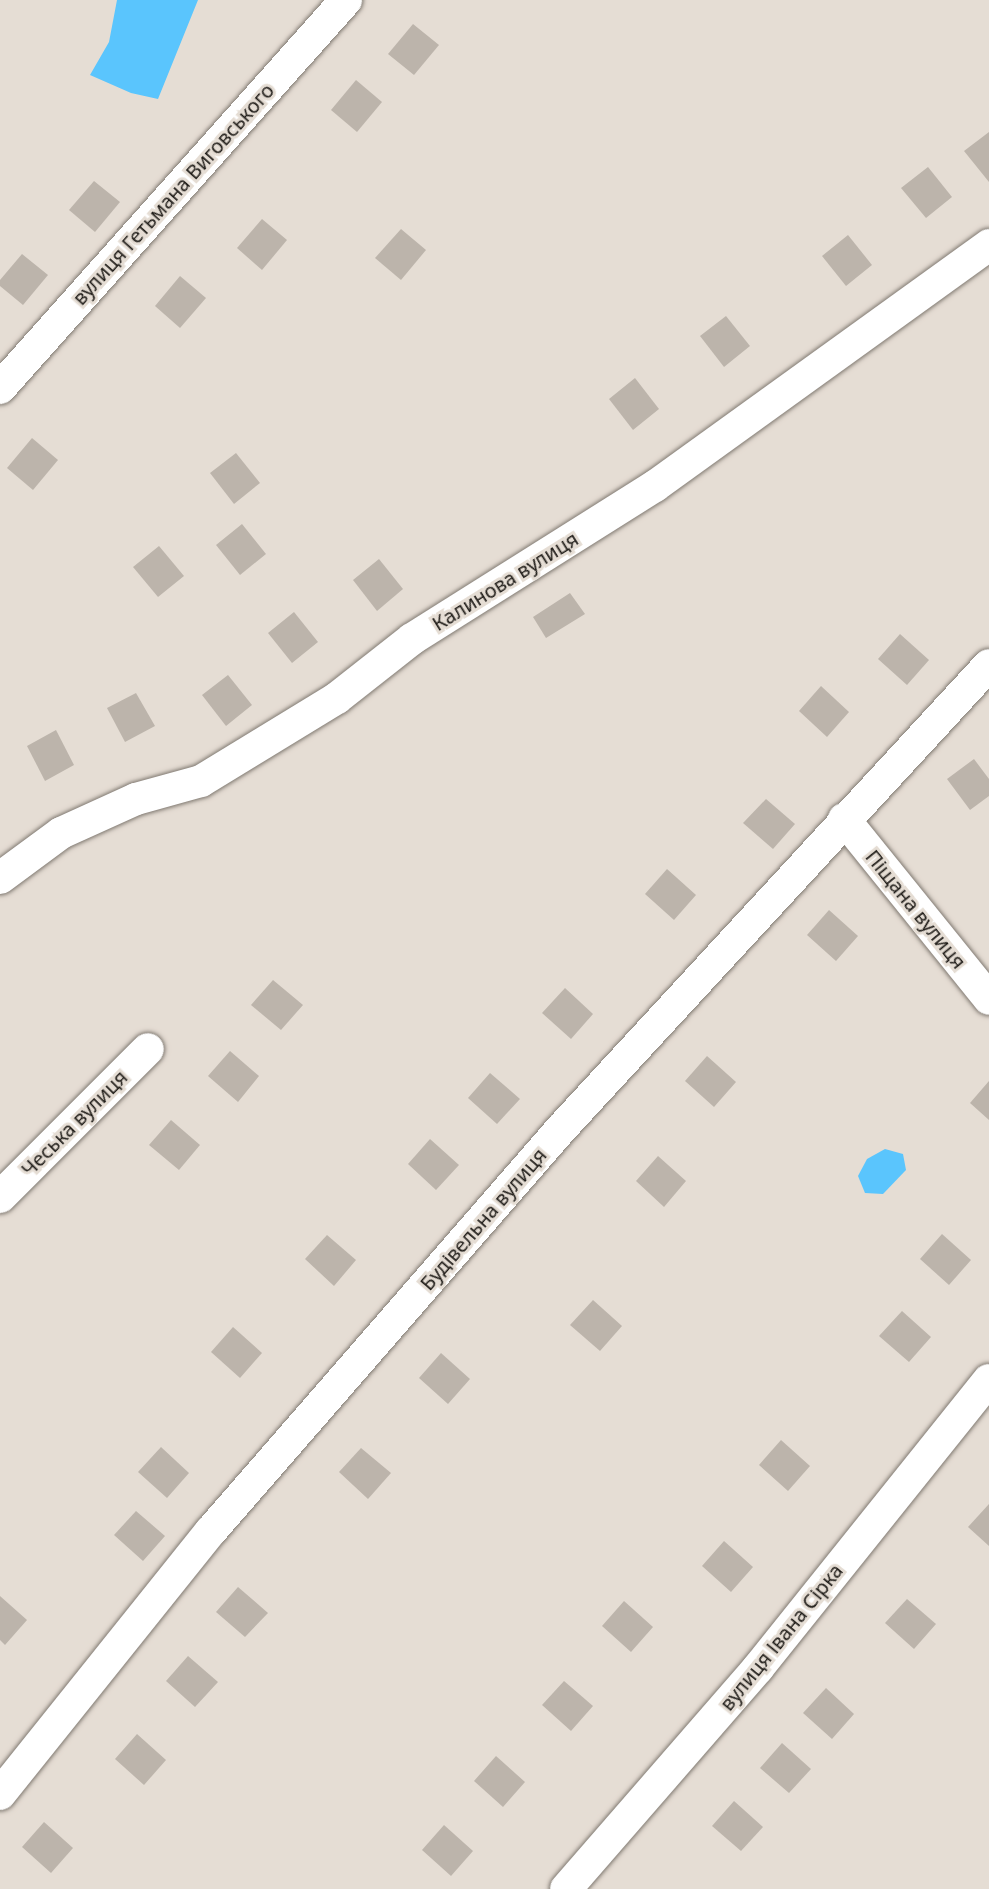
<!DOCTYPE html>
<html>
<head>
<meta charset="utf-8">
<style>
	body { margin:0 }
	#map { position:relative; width:989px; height:1889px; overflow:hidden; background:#e5ddd4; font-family:"Noto Sans",sans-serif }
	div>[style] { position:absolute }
	.water>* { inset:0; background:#5ac5fd }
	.building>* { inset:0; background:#bcb4ab }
	.roads { filter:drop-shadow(0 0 2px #807971) drop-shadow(0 0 2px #807971) }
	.minor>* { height:32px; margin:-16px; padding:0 16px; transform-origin:16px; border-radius:16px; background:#fff }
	span { translate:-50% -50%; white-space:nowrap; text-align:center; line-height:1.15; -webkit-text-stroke:6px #e5ddd4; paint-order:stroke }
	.street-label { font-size:20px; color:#1f1c18 }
</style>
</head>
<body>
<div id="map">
	<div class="water">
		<i style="clip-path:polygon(117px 0,198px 0,158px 99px,131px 93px,90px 75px,109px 42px)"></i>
		<i style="clip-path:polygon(885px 1149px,903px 1154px,906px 1170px,883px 1194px,865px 1193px,858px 1176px,867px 1159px)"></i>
	</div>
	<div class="building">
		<i style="clip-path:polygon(413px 24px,439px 45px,414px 75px,388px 54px)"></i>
		<i style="clip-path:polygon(356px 80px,382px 102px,357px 132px,331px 110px)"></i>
		<i style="clip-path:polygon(989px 132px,989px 182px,964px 151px)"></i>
		<i style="clip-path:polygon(928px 167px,952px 197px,926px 218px,901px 188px)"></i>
		<i style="clip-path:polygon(94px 181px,120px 202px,95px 232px,69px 210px)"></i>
		<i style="clip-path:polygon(262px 219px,287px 240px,262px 270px,237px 248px)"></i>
		<i style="clip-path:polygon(401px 229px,426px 250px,401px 280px,375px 258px)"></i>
		<i style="clip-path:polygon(848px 235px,872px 265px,846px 286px,822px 256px)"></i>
		<i style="clip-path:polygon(22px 254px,48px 275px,23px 305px,0 286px,0 280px)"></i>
		<i style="clip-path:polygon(180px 276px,206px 298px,180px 328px,155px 306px)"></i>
		<i style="clip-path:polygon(726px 316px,750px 346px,724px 367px,700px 336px)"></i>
		<i style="clip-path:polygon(635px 378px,659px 409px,633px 430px,609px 399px)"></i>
		<i style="clip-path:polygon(32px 438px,58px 460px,33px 490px,7px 468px)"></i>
		<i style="clip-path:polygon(236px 453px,260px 483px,234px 504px,210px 473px)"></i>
		<i style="clip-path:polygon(242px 524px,266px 554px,240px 575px,216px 545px)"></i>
		<i style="clip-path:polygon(159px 546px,184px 576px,158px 597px,133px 567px)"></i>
		<i style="clip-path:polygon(379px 559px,403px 589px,377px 611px,353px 580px)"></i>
		<i style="clip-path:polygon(570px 593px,585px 614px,546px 638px,533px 617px)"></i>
		<i style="clip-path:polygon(294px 612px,318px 642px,292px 663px,268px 633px)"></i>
		<i style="clip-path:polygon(900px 634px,929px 660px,907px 685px,878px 659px)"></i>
		<i style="clip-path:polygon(228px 675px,252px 705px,226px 726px,202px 695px)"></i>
		<i style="clip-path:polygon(821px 686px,849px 712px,827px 737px,799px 711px)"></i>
		<i style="clip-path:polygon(136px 693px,155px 726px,125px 742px,107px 708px)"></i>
		<i style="clip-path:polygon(56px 730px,74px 765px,45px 781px,27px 746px)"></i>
		<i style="clip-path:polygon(974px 759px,989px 779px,989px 796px,970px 810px,947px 779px)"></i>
		<i style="clip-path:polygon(766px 799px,795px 824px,773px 849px,743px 823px)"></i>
		<i style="clip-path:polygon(667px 869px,696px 895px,674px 920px,645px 894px)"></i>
		<i style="clip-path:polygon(829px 910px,858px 936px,836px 961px,807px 935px)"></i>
		<i style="clip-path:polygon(273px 980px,303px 1005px,281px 1030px,251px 1005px)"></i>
		<i style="clip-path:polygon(565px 988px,593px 1014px,571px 1039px,542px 1013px)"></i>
		<i style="clip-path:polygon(230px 1051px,259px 1076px,238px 1102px,208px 1076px)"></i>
		<i style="clip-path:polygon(707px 1056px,736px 1082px,714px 1107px,685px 1081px)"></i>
		<i style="clip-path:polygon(490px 1073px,520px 1099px,497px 1124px,468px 1098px)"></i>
		<i style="clip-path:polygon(989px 1081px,989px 1120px,970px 1103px)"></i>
		<i style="clip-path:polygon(171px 1120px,200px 1145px,179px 1170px,149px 1145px)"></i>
		<i style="clip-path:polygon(430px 1139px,459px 1165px,436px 1190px,408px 1164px)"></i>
		<i style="clip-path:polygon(658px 1156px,686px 1181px,664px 1207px,636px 1181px)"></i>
		<i style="clip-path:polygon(942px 1234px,971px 1260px,949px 1285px,920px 1259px)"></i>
		<i style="clip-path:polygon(327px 1235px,356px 1260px,334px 1286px,305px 1259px)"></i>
		<i style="clip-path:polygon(593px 1300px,622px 1326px,600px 1351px,570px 1325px)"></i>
		<i style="clip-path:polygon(902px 1311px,931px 1337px,909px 1362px,879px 1336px)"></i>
		<i style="clip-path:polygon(233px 1327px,262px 1353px,240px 1378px,211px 1352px)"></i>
		<i style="clip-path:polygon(441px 1353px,470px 1379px,448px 1404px,419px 1378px)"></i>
		<i style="clip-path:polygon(781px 1440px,810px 1466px,788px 1491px,759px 1465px)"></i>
		<i style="clip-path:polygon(161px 1447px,189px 1473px,167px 1498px,138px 1472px)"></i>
		<i style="clip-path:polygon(361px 1448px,391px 1473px,368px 1499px,339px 1472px)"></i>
		<i style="clip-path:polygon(989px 1504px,989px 1546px,968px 1527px)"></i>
		<i style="clip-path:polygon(136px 1511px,165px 1536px,143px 1561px,114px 1535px)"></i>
		<i style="clip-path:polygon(724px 1541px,753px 1567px,731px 1592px,702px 1566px)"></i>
		<i style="clip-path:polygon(238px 1587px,268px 1613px,245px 1637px,216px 1612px)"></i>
		<i style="clip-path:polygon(0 1596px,27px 1620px,5px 1645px,0 1640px)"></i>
		<i style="clip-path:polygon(907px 1599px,936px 1624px,914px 1649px,885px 1623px)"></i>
		<i style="clip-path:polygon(624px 1601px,653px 1627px,631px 1652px,602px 1626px)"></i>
		<i style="clip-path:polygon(188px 1656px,218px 1682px,195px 1707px,166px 1681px)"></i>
		<i style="clip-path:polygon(564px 1681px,593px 1706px,571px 1731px,542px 1705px)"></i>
		<i style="clip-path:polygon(826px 1688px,854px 1714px,832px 1739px,803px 1713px)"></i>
		<i style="clip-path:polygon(137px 1734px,166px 1760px,144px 1785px,115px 1759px)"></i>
		<i style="clip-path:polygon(782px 1743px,811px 1769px,789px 1793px,760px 1768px)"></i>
		<i style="clip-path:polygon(496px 1756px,525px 1782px,503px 1807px,474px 1781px)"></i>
		<i style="clip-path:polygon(734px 1801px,763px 1827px,741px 1851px,712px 1826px)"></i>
		<i style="clip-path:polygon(44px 1822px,73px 1848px,51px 1873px,22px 1847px)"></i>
		<i style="clip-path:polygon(444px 1825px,473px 1851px,451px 1876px,422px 1850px)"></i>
	</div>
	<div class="roads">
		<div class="minor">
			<i style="left:0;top:388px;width:520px;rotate:-48.27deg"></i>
			<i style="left:844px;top:819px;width:231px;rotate:51.1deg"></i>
			<i style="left:0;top:878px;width:76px;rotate:-36.4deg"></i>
			<i style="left:61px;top:833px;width:82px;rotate:-24.4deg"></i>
			<i style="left:136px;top:799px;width:67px;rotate:-15.5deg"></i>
			<i style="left:201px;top:781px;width:159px;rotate:-31.4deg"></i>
			<i style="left:337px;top:698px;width:95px;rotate:-38.2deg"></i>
			<i style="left:412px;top:639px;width:287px;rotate:-32.2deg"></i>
			<i style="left:655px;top:486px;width:412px;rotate:-35.8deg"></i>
			<i style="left:0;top:1197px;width:209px;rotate:-45deg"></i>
			<i style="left:0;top:1794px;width:337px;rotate:-51.3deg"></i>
			<i style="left:211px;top:1531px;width:533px;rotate:-48.96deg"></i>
			<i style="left:561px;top:1129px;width:631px;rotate:-47.31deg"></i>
			<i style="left:566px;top:1889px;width:293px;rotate:-49deg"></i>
			<i style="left:758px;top:1668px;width:369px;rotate:-51.3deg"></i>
		</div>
	</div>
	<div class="street-label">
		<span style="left:173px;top:194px;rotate:-48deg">вулиця Гетьмана Виговського</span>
		<span style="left:505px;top:581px;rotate:-32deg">Калинова вулиця</span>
		<span style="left:916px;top:909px;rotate:51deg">Піщана вулиця</span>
		<span style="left:74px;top:1123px;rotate:-45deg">Чеська вулиця</span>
		<span style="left:483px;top:1219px;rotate:-49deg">Будівельна вулиця</span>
		<span style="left:781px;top:1637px;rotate:-51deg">вулиця Івана Сірка</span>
	</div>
</div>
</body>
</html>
